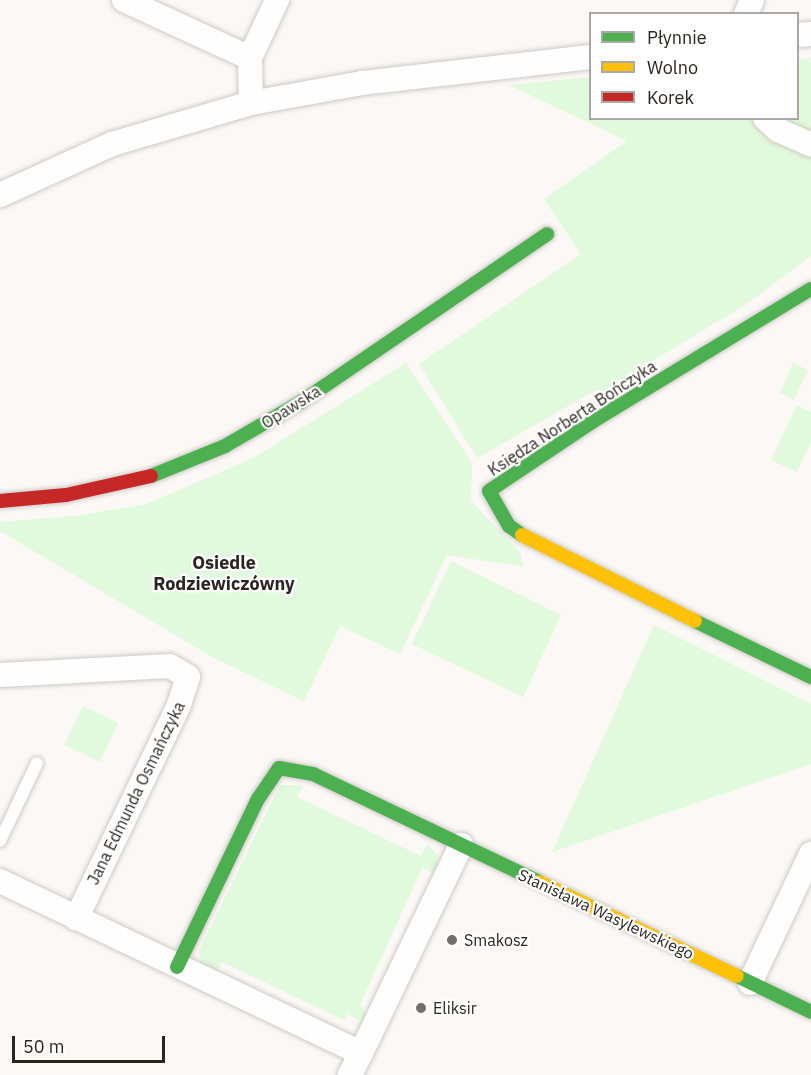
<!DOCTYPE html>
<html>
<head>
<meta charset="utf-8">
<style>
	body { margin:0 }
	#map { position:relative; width:811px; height:1075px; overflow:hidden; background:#fbf8f5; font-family:"IBM Plex Sans",sans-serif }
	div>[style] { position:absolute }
	.green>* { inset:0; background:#e1f9dc }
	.roads { filter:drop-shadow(0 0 2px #cecac6) drop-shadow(0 0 2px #cecac6) }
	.lane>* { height:12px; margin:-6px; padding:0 6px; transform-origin:6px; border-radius:6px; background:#fefefe }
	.street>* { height:24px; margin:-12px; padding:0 12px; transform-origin:12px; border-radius:12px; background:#fefefe }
	.fast>* { height:14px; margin:-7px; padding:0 7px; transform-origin:7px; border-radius:7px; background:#4caf50 }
	.slow>* { height:14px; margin:-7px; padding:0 7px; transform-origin:7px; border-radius:7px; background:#ffc107 }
	.jam>* { height:14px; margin:-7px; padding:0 7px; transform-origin:7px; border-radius:7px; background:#c62828 }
	.dots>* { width:16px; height:16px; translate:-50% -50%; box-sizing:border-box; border:3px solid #fff; border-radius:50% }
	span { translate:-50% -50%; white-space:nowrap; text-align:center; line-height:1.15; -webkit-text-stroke:4.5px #fff; paint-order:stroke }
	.street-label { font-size:16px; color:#2b2520 }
	.poi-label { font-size:16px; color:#2b2520 }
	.left { translate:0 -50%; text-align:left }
	.neighbourhood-label { font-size:18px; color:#2b2520; font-weight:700 }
	.legend { position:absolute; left:589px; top:12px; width:210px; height:108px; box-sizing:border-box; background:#fff; border:2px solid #aaa8a6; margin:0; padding:8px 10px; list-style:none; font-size:18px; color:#2b2520 }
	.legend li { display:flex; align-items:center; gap:12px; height:30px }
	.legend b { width:30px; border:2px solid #aaa8a6 }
	.scale { position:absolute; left:12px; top:1036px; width:153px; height:27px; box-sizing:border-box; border:3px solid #2b2520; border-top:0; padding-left:8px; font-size:18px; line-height:21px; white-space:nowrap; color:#2b2520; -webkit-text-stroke:4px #fff; paint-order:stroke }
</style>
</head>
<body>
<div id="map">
	<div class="green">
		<i style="clip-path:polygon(811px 58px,811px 256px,745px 305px,601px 392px,598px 389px,477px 458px,419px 364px,581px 254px,544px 199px,627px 141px,509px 85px,590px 77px,590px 118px,798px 118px,798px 59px)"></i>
		<i style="clip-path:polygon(406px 363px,472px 463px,471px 501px,520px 552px,524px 567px,447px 555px,400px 654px,340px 626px,304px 701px,214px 658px,0 531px,0 522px,74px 516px,147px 504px,253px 458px)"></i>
		<i style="clip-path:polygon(793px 363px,808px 370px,794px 400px,780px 393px)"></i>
		<i style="clip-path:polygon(797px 405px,811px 412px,811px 442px,797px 472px,771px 460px)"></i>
		<i style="clip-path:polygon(451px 561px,561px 615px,523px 697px,412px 644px)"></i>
		<i style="clip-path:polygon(654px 625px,811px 704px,811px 764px,552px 852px)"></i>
		<i style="clip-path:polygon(83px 706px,118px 723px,100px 762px,64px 745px)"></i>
		<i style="clip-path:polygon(280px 785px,303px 785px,297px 797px,421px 856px,427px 844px,438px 856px,436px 874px,422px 868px,360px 1005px,368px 1017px,365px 1024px,347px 1014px,344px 1020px,222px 962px,216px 974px,202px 965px,199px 951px)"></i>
	</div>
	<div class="roads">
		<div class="lane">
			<i style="left:0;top:841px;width:86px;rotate:-64.6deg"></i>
		</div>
		<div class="street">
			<i style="left:124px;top:0;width:139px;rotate:24.7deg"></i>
			<i style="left:746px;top:14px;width:15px;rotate:-67deg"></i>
			<i style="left:798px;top:35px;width:13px;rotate:-4deg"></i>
			<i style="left:251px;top:103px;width:45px;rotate:-91.3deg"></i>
			<i style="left:250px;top:58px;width:64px;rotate:-65deg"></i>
			<i style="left:765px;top:118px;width:18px;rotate:43deg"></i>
			<i style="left:778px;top:130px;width:36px;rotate:24deg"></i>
			<i style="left:0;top:195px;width:123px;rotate:-24.5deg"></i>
			<i style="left:112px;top:144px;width:145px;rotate:-16.4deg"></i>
			<i style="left:251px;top:103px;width:113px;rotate:-10.2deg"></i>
			<i style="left:362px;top:83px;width:229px;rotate:-6.5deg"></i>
			<i style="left:0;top:675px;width:170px;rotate:-3deg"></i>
			<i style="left:170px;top:666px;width:21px;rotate:31deg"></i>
			<i style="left:188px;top:677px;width:29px;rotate:108deg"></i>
			<i style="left:179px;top:705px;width:237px;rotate:115.7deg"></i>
			<i style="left:0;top:881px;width:400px;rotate:25.5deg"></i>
			<i style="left:361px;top:1053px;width:25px;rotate:117deg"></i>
			<i style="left:750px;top:983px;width:143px;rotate:-64.7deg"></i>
			<i style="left:361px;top:1053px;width:231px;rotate:-64.3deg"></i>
		</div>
		<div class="fast">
			<i style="left:151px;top:476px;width:80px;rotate:-22.1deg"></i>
			<i style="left:225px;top:446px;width:88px;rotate:-30.1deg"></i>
			<i style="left:301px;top:402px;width:298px;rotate:-34.3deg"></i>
			<i style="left:522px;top:535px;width:16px;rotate:-145deg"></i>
			<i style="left:509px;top:526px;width:40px;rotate:-119.7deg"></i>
			<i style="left:489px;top:491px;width:124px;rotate:-33.8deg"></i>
			<i style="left:592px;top:422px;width:256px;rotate:-31.3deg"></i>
			<i style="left:695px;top:621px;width:129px;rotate:25.8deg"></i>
			<i style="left:177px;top:967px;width:187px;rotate:-64.3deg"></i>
			<i style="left:258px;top:799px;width:37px;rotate:-56deg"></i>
			<i style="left:279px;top:768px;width:35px;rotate:10deg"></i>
			<i style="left:313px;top:774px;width:250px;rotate:25.5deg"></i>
			<i style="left:737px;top:976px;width:82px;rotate:25.9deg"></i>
		</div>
		<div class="slow">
			<i style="left:522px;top:535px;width:193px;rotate:26.4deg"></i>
			<i style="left:539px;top:882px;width:219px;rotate:25.4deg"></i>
		</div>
		<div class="jam">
			<i style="left:0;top:501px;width:66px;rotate:-5.2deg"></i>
			<i style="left:66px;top:495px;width:87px;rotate:-12.6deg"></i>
		</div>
	</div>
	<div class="dots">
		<i style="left:452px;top:940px;background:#746f6b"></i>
		<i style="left:421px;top:1008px;background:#746f6b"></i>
	</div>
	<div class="street-label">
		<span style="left:291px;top:407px;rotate:-32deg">Opawska</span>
		<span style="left:572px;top:418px;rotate:-33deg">Księdza Norberta Bończyka</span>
		<span style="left:136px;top:793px;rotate:-64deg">Jana Edmunda Osmańczyka</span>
		<span style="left:606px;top:914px;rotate:25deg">Stanisława Wasylewskiego</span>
	</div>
	<div class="poi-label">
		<span class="left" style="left:464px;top:940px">Smakosz</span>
		<span class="left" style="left:433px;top:1008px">Eliksir</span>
	</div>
	<div class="neighbourhood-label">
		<span style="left:224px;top:574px">Osiedle<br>Rodziewiczówny</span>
	</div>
	<ul class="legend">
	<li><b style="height:8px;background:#4caf50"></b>Płynnie</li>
	<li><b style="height:8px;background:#ffc107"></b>Wolno</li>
	<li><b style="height:8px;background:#c62828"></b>Korek</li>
	</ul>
	<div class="scale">50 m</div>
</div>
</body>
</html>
